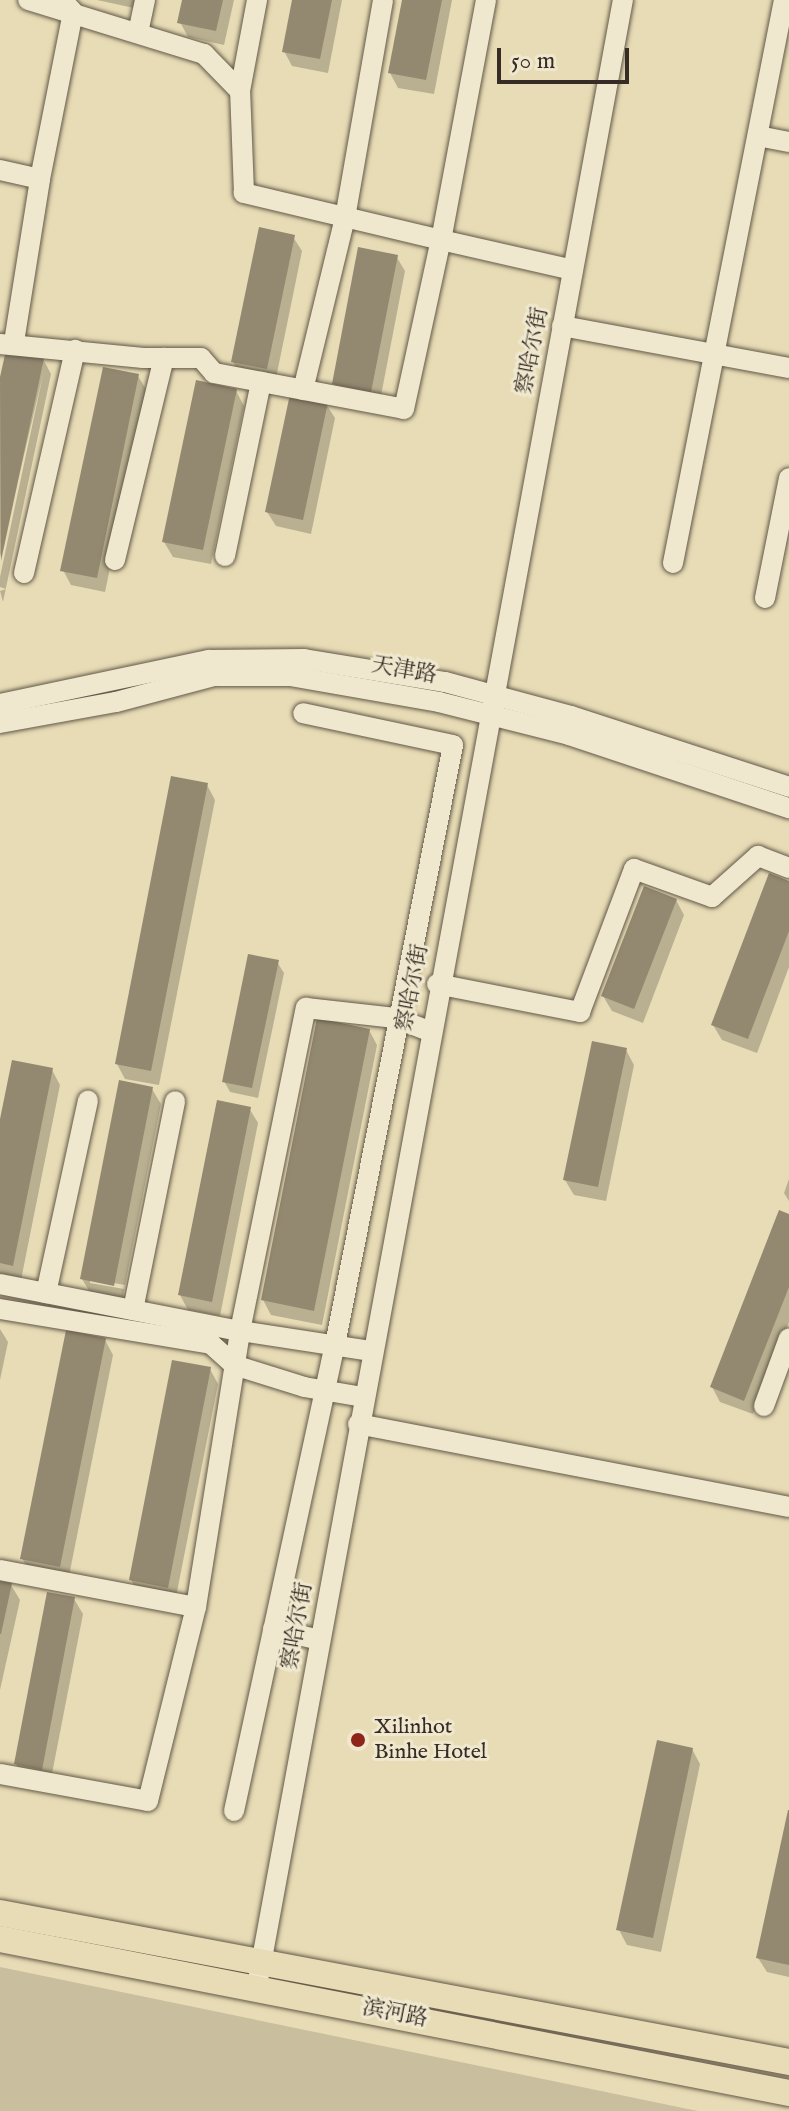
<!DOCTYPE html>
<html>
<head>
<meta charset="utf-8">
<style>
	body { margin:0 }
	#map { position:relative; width:789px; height:2111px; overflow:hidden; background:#e7dcb5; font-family:"IM FELL English","Noto Serif SC",serif }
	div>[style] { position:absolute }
	.green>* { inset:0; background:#c9be9d }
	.shadow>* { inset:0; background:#0003 }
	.building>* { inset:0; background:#938870 }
	.roads { filter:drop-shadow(0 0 2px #635849) drop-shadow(0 0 2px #635849) }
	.minor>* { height:20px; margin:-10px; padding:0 10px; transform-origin:10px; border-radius:10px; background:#efe8cf }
	.major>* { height:26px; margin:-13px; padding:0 13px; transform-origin:13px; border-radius:13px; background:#e7dcb5 }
	.dots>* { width:22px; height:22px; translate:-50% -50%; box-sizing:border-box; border:4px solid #efe8cf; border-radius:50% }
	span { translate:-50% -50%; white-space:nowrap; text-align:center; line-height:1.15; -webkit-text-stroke:6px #efe8cf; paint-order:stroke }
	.street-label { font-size:22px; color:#372c25 }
	.poi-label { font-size:22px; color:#372c25 }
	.left { translate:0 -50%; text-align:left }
	.scale { position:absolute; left:497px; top:48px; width:132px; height:36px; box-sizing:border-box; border:4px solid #372c25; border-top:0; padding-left:10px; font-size:24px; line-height:28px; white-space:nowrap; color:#372c25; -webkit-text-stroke:6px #efe8cf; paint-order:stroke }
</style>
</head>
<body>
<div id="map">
	<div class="green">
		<i style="clip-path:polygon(0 1967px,683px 2108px,698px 2111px,0 2111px)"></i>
	</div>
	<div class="shadow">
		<i style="clip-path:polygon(97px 0,136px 0,134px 8px)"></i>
		<i style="clip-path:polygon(184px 0,234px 0,224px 45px,188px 37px,180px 22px)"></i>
		<i style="clip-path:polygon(294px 0,342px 0,328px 73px,292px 66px,284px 51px)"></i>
		<i style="clip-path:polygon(404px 0,452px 0,434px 94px,398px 88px,390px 73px)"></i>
		<i style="clip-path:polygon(293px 237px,302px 251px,275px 383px,242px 377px,233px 362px)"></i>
		<i style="clip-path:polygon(396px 256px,405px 271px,379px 406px,342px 399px,334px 384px)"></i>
		<i style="clip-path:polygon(7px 352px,43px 359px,51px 374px,3px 602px,0 591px,6px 589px,0 587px,0 577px,44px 370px,0 557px,0 387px)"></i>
		<i style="clip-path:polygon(138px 376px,147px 391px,105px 592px,71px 585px,63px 570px)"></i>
		<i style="clip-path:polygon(236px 391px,244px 406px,211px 564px,173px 557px,164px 542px)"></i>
		<i style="clip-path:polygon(326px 404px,335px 418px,311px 534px,276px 526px,267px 512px)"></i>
		<i style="clip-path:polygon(207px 785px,215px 800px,159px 1085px,125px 1079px,117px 1064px)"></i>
		<i style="clip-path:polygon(789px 883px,789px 967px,757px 1053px,722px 1040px,713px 1025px)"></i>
		<i style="clip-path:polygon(676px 900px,684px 915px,643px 1023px,612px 1011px,603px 996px)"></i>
		<i style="clip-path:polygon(277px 962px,284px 973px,258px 1098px,230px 1092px,224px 1081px)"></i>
		<i style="clip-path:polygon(369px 1030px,377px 1045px,322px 1325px,271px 1315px,263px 1300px)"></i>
		<i style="clip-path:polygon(626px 1050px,634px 1065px,606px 1201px,574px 1195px,565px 1180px)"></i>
		<i style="clip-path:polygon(52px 1070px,60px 1085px,21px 1280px,0 1276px,0 1129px)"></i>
		<i style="clip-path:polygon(evenodd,152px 1089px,161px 1104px,122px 1300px,91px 1294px,82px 1279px,152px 1089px,90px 1279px,125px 1285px,124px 1289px,90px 1283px,90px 1279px)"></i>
		<i style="clip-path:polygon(249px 1108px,258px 1123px,220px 1316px,188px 1310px,180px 1295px)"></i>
		<i style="clip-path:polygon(789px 1179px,789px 1201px,784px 1193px)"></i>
		<i style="clip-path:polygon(789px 1216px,789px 1322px,753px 1414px,720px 1402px,712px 1387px)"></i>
		<i style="clip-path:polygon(0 1329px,8px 1342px,0 1380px)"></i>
		<i style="clip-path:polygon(105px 1340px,113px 1355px,68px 1581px,30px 1573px,22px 1558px)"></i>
		<i style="clip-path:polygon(210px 1369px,218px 1384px,175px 1602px,140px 1595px,131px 1580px)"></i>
		<i style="clip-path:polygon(0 1583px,11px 1585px,20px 1600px,0 1690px)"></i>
		<i style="clip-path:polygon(74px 1599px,83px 1614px,50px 1784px,24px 1779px,16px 1764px)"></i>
		<i style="clip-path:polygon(692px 1749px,700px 1764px,661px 1952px,627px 1945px,619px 1930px)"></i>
		<i style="clip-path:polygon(789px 1814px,789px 1977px,767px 1972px,758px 1958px)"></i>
	</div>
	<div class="building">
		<i style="clip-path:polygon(182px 0,223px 0,216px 31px,177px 23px)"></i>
		<i style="clip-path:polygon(292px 0,332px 0,320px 59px,282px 52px)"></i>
		<i style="clip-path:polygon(402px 0,442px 0,426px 80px,388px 73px)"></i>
		<i style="clip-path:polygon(259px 227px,295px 235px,267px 369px,231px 362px)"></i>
		<i style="clip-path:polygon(358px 247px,398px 255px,371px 392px,332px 384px)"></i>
		<i style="clip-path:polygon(6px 350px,44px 358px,1px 561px,0 377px)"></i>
		<i style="clip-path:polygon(103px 367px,139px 374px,97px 578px,60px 571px)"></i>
		<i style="clip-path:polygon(196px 380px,237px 389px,203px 550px,162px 542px)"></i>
		<i style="clip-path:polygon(290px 394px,328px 402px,303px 520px,265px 512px)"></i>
		<i style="clip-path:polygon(171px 776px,208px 783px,151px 1071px,115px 1064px)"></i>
		<i style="clip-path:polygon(769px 873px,789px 881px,789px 931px,748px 1039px,711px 1025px)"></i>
		<i style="clip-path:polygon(644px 886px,677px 899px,634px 1009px,601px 996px)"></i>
		<i style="clip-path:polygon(248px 954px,279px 960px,252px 1088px,222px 1082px)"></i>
		<i style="clip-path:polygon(317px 1018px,370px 1029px,314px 1311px,261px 1300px)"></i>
		<i style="clip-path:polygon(592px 1041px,627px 1048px,598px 1187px,563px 1180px)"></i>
		<i style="clip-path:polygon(12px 1060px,53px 1068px,13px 1266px,0 1263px,0 1119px)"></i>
		<i style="clip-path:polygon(119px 1080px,153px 1087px,114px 1286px,80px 1279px)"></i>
		<i style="clip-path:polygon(217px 1100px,251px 1107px,212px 1302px,178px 1295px)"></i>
		<i style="clip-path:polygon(779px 1210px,789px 1214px,789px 1287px,744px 1401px,710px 1387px)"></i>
		<i style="clip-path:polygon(66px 1330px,106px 1338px,60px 1567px,20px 1559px)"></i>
		<i style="clip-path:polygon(172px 1360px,211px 1367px,168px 1588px,129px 1580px)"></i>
		<i style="clip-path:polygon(0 1581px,12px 1583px,1px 1634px,0 1634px)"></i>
		<i style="clip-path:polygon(47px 1592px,75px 1597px,42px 1770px,14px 1764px)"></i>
		<i style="clip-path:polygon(657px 1740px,693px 1748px,653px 1938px,616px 1930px)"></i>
		<i style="clip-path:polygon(788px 1810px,789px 1810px,789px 1965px,756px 1958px)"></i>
	</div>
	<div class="roads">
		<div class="minor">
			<i style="left:486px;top:0;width:244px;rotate:100.6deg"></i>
			<i style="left:441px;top:240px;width:135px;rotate:12.8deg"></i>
			<i style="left:138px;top:33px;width:34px;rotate:-78deg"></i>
			<i style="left:240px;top:91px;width:93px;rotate:-79.4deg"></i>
			<i style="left:758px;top:136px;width:32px;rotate:11deg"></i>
			<i style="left:0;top:170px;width:41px;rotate:12.7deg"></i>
			<i style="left:40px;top:179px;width:170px;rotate:-78.8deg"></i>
			<i style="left:73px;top:12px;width:13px;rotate:-132deg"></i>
			<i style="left:562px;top:326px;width:231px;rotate:10.5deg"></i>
			<i style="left:14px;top:342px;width:165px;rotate:-80.9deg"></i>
			<i style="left:0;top:344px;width:144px;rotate:5.6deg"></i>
			<i style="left:143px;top:358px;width:58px"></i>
			<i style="left:201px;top:358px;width:20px;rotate:49deg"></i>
			<i style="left:214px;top:373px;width:193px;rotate:10.7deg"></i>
			<i style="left:404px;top:409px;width:173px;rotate:-77.7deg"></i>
			<i style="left:441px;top:240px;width:203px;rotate:-166.6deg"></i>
			<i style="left:244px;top:193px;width:102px;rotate:-92.2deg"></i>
			<i style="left:240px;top:91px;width:52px;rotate:-134.2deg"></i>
			<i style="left:204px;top:54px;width:184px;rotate:-162.9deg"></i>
			<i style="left:303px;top:390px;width:177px;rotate:-76.3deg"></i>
			<i style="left:345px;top:218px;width:221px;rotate:-80.1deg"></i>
			<i style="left:225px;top:556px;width:178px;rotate:-78.3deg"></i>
			<i style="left:115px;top:560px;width:208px;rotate:-76.4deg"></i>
			<i style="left:673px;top:563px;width:574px;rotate:-78.85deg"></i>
			<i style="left:24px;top:573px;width:229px;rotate:-77.1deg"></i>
			<i style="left:765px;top:598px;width:122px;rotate:-78.7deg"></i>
			<i style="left:0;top:704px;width:214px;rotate:-11.9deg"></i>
			<i style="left:209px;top:660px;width:95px;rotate:-0.6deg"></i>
			<i style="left:304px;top:659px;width:143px;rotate:9.3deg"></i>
			<i style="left:445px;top:682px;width:131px;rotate:15.1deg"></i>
			<i style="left:571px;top:716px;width:229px;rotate:18deg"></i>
			<i style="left:0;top:723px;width:118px;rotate:-10.3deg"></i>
			<i style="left:116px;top:702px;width:101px;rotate:-14.9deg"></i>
			<i style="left:214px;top:676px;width:76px"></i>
			<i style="left:290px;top:676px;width:151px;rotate:9.9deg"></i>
			<i style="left:439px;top:702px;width:134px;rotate:14.2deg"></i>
			<i style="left:569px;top:735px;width:232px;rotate:18.4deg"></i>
			<i style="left:437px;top:984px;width:146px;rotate:11.1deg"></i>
			<i style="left:580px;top:1012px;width:153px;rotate:-69.3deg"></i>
			<i style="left:634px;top:869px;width:83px;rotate:19.7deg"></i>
			<i style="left:712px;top:897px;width:62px;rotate:-41.7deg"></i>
			<i style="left:758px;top:856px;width:33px;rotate:21deg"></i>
			<i style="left:0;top:1284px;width:245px;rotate:11.1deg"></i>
			<i style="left:240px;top:1331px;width:133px;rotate:8.7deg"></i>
			<i style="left:46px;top:1293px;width:197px;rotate:-77.7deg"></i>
			<i style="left:0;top:1309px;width:214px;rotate:9.4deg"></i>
			<i style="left:211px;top:1344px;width:31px;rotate:42deg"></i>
			<i style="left:234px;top:1365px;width:73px;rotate:17.4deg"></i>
			<i style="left:304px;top:1387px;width:60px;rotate:9.6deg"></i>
			<i style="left:133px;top:1310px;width:213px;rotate:-78.6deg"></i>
			<i style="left:764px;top:1406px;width:72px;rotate:-69.8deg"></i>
			<i style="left:358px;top:1424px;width:439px;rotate:10.9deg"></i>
			<i style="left:0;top:1570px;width:199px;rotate:10.7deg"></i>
			<i style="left:273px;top:1629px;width:48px;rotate:13.2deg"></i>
			<i style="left:0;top:1774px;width:150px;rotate:10.3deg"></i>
			<i style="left:148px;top:1801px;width:200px;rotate:-76.1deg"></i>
			<i style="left:196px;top:1607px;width:279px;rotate:-80.9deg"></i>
			<i style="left:240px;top:1331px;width:330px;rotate:-78.5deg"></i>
			<i style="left:306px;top:1008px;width:90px;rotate:6.4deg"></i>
			<i style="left:395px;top:1018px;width:36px;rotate:21deg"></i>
			<i style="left:234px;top:1811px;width:477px;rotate:-77.8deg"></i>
			<i style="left:335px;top:1345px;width:611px;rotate:-78.87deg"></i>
			<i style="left:453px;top:745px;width:153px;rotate:-168deg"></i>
			<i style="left:259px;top:1975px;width:2008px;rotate:-79.56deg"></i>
		</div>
		<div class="major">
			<i style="left:0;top:1913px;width:803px;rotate:10.69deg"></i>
			<i style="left:0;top:1939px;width:804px;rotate:11.04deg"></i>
		</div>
	</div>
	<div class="dots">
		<i style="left:358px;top:1740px;background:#8f2418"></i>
	</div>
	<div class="street-label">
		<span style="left:533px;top:351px;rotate:-79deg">察哈尔街</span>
		<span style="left:404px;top:671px;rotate:10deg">天津路</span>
		<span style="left:413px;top:988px;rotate:-79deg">察哈尔街</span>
		<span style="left:298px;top:1626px;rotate:-80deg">察哈尔街</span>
		<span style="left:395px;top:2014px;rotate:11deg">滨河路</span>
	</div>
	<div class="poi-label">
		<span class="left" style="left:374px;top:1740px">Xilinhot<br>Binhe Hotel</span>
	</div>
	<div class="scale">50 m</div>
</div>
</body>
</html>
